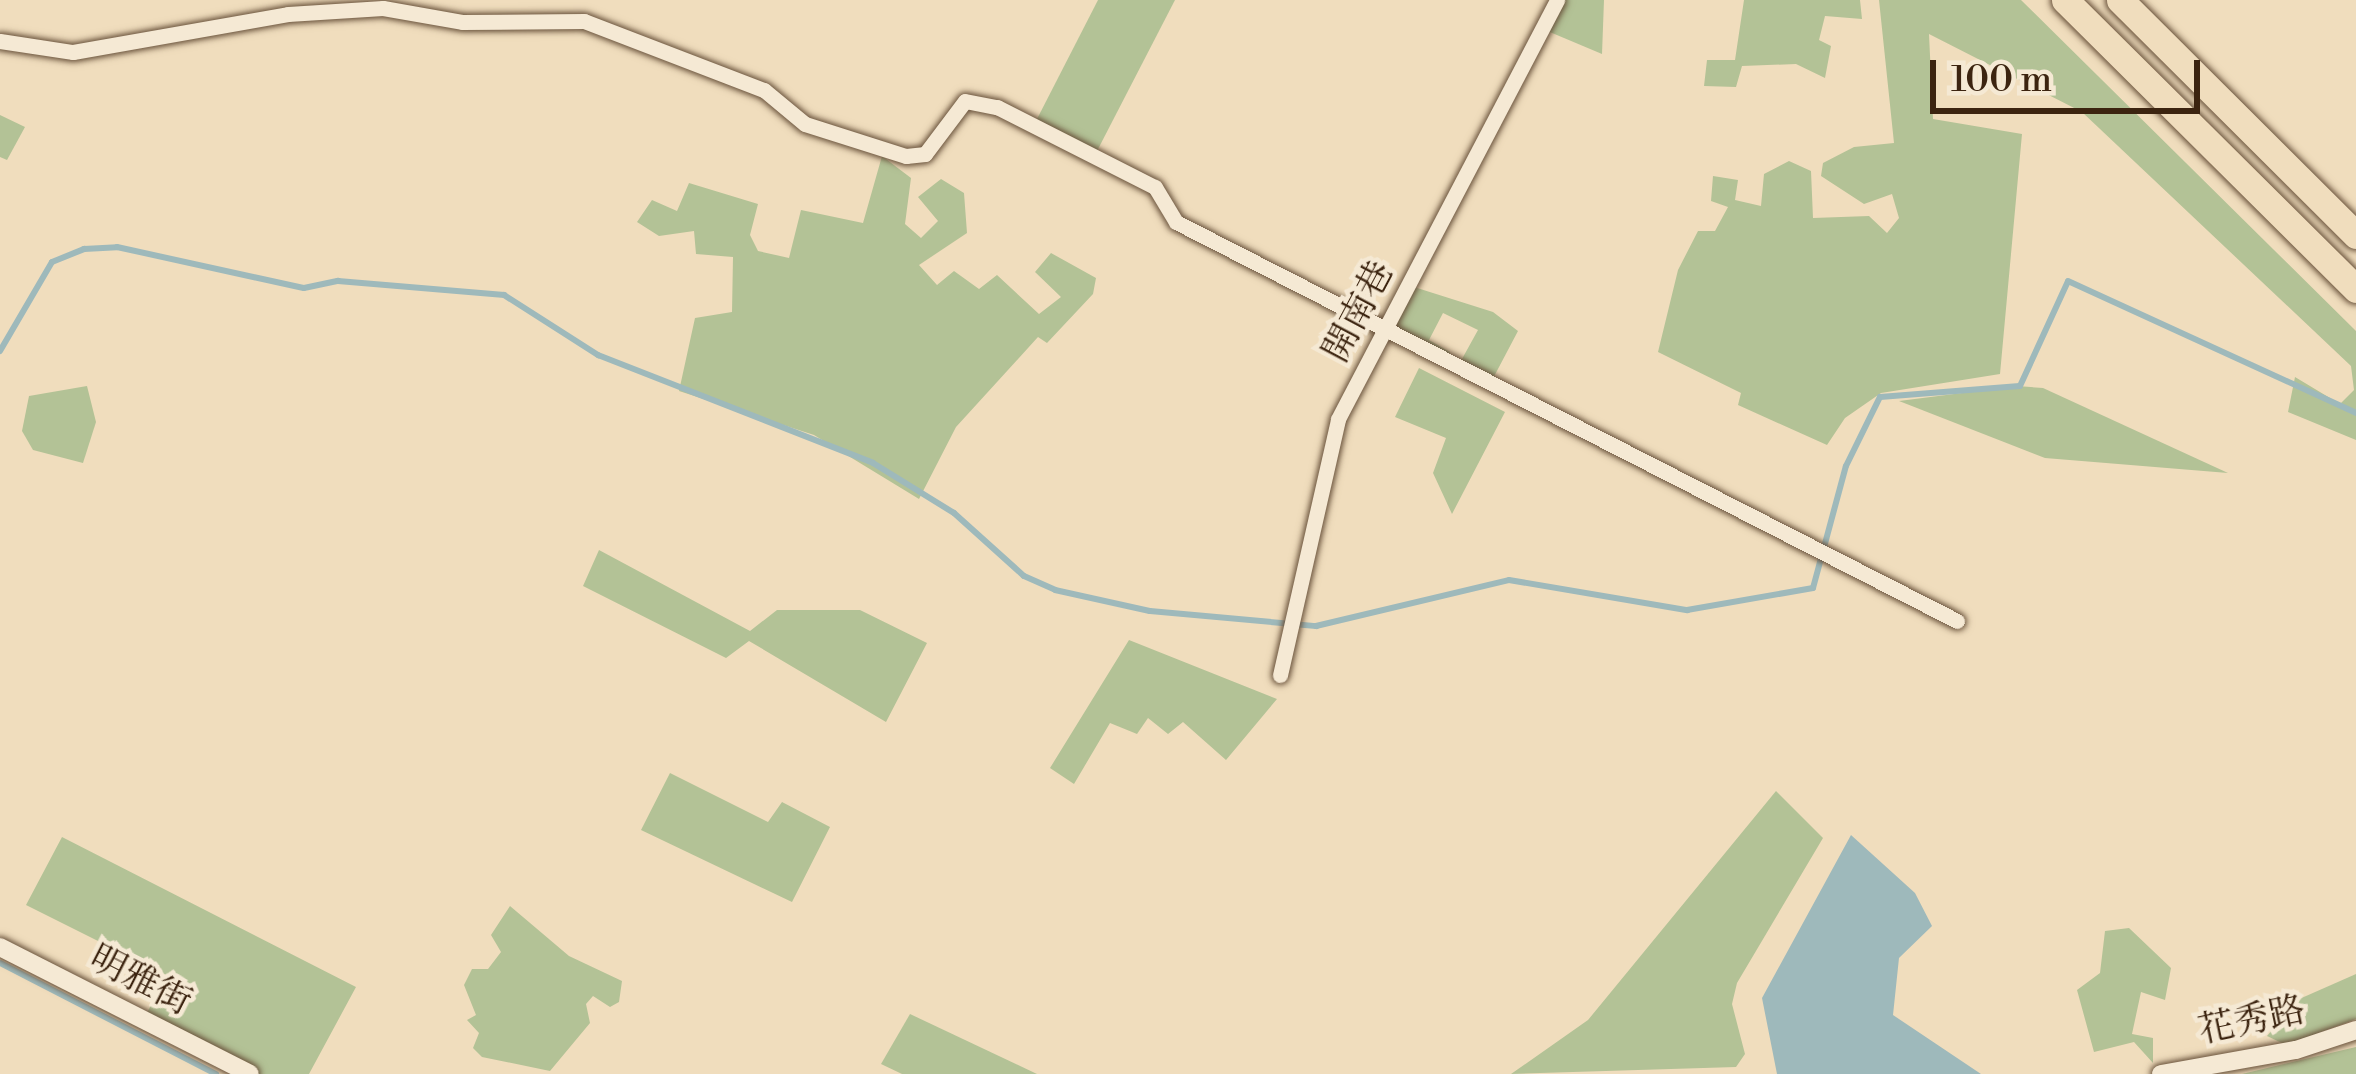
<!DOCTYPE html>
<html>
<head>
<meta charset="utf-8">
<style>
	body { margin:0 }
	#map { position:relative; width:2356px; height:1074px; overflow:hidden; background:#f0ddbd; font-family:"Libre Bodoni","Noto Serif TC",serif }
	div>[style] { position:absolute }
	.green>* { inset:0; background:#b3c296 }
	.water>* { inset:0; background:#9eb9bb }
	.stream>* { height:6px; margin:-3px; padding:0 3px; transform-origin:3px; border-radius:3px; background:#9eb9bb }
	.roads { filter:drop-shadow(0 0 3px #69523b) drop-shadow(0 0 3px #69523b) }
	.minor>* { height:15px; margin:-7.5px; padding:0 7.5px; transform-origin:7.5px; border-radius:7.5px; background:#f5e9d4 }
	.tertiary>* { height:18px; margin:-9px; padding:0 9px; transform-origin:9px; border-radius:9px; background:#f5e9d4 }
	.motorway>* { height:27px; margin:-13.5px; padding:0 13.5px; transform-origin:13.5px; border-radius:13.5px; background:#f0ddbd }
	span { translate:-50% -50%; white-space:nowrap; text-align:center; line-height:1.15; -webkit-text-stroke:9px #f5e9d4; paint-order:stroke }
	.street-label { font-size:36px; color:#3c2410 }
	.scale { position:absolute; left:1930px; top:60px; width:270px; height:54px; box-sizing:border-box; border:6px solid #3c2410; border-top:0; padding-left:15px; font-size:36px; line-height:42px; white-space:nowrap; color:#3c2410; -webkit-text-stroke:9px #f5e9d4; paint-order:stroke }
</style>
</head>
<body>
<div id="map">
	<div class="green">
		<i style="clip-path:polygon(1098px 0,1175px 0,1096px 153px,1037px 119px)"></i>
		<i style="clip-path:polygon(1560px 0,1604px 0,1602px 54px,1545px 30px)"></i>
		<i style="clip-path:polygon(1744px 0,1860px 0,1862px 19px,1825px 16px,1819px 40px,1831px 46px,1825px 78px,1796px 64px,1742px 66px,1736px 87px,1704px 86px,1707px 60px,1735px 60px)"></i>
		<i style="clip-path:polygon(1879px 0,2021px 0,2356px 331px,2356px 440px,2288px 412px,2295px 377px,2340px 404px,2354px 390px,2351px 366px,2082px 112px,1929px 34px,1933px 119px,2022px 134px,2000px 374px,1881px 393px,1845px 418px,1827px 445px,1738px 405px,1741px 393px,1658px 352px,1678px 270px,1698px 231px,1715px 231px,1728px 207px,1711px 201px,1713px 176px,1738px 180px,1735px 200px,1761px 206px,1764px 174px,1789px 161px,1811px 171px,1813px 218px,1869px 216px,1887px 233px,1899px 218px,1892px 194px,1864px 204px,1821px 176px,1823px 163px,1854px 147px,1894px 143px)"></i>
		<i style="clip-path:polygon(0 115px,25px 127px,7px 160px,0 157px)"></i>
		<i style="clip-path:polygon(882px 156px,911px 178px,905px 224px,921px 238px,938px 221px,918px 197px,941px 179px,964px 193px,967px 233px,919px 265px,937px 285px,954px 271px,979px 289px,997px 275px,1039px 314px,1061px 297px,1035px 272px,1051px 253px,1096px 278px,1093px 294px,1047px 343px,1038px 337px,956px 427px,919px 499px,814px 435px,679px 391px,695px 318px,732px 312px,733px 257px,696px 254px,694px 231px,659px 236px,637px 222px,652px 200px,677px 211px,689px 183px,758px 204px,750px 235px,758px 251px,789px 258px,801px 210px,863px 223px)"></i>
		<i style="clip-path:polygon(1414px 287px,1493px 312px,1518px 331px,1489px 386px,1457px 368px,1478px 330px,1443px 313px,1429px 340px,1450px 352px,1445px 362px,1394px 328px)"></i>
		<i style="clip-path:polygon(1419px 368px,1505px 412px,1452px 514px,1433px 473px,1446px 438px,1395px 417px)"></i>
		<i style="clip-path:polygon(87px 386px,96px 422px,83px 463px,33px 450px,22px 431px,29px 396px)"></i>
		<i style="clip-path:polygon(2017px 386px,2043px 388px,2228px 473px,2045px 458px,1899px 401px)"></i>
		<i style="clip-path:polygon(599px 550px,750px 631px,777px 610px,860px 610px,927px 643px,886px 722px,749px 641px,726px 658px,583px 586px)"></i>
		<i style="clip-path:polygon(1129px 640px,1277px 699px,1226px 760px,1183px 722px,1168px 734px,1148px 718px,1137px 734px,1110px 723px,1074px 784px,1050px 768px)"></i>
		<i style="clip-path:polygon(670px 773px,768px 822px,782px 802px,830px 827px,792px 902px,641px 830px)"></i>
		<i style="clip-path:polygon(1776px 791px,1823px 838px,1737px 983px,1732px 1004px,1745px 1054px,1736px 1067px,1511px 1074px,1588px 1020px)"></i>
		<i style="clip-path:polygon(62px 837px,356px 987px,309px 1074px,254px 1074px,144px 1019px,166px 975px,26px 905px)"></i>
		<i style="clip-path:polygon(510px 906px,569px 956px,622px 981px,619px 1002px,610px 1007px,593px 996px,586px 1004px,590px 1023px,550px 1071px,482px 1057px,473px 1048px,479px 1033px,467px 1020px,476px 1015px,464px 985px,472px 969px,488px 969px,501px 952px,491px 935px)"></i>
		<i style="clip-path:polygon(2129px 928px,2171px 968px,2165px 1000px,2141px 992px,2132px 1034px,2153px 1038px,2153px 1063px,2134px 1042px,2094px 1052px,2077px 990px,2100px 973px,2105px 931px)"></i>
		<i style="clip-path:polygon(2356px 974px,2356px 1019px,2286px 1045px,2267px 1036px,2297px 1000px)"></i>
		<i style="clip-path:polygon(910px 1014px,1037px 1074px,902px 1074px,881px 1064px)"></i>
		<i style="clip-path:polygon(2356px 1047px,2356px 1074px,2242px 1074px)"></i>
	</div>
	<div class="water">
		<i style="clip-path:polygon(1851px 835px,1915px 893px,1932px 926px,1899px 958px,1893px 1015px,1981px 1074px,1777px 1074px,1762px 998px)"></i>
	</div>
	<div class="stream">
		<i style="left:0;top:351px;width:103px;rotate:-59.7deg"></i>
		<i style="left:52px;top:262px;width:35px;rotate:-22deg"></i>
		<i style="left:84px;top:249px;width:33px;rotate:-3deg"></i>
		<i style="left:117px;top:247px;width:191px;rotate:12.4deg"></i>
		<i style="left:304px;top:288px;width:35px;rotate:-12deg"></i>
		<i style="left:338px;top:281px;width:167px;rotate:4.8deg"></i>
		<i style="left:504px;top:295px;width:112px;rotate:32.6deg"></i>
		<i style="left:598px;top:355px;width:295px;rotate:21.4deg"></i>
		<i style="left:873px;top:463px;width:95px;rotate:31.7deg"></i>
		<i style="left:954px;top:513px;width:94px;rotate:42deg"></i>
		<i style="left:1024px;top:576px;width:34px;rotate:24deg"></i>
		<i style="left:1055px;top:590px;width:97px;rotate:12.5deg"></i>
		<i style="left:1150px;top:611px;width:167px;rotate:5.2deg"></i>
		<i style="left:1316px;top:626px;width:198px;rotate:-13.4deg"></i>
		<i style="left:1509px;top:580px;width:181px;rotate:9.6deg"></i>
		<i style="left:1687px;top:610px;width:128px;rotate:-9.9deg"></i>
		<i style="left:1813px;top:588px;width:126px;rotate:-74.9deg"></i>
		<i style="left:1846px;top:466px;width:77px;rotate:-63.8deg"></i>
		<i style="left:1880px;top:397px;width:140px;rotate:-4.5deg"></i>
		<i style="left:2020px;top:386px;width:115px;rotate:-65.4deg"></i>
		<i style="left:2068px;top:281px;width:317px;rotate:24.6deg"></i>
		<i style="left:0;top:963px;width:243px;rotate:27.2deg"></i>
	</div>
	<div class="roads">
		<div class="minor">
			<i style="left:0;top:41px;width:74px;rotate:8.6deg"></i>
			<i style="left:73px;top:52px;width:218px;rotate:-10deg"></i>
			<i style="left:288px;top:14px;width:95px;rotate:-3.6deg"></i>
			<i style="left:383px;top:8px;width:80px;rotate:10deg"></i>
			<i style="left:462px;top:22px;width:122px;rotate:-0.5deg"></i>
			<i style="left:584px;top:21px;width:193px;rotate:21deg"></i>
			<i style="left:764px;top:90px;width:53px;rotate:39.7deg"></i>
			<i style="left:805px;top:124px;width:106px;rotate:17.6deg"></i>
			<i style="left:906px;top:156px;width:19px;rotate:-6deg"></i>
			<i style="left:925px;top:154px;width:66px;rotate:-53deg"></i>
			<i style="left:965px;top:101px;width:33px;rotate:11deg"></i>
			<i style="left:997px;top:107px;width:177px;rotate:26.9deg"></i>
			<i style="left:1155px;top:187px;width:41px;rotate:59deg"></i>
			<i style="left:1176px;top:222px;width:877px;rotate:27.06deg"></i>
			<i style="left:1280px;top:675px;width:262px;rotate:-77.2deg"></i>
			<i style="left:1338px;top:419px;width:473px;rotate:-62.4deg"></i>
		</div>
		<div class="tertiary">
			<i style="left:0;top:947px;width:280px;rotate:26.9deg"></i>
			<i style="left:2161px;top:1074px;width:137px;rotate:-10.1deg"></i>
			<i style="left:2296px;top:1050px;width:63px;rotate:-18.4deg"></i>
		</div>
		<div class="motorway">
			<i style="left:2065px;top:0;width:410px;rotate:44.8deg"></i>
			<i style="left:2120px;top:0;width:333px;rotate:44.9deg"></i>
		</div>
	</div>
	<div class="street-label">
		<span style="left:1359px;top:312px;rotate:-62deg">開南巷</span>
		<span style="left:140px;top:981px;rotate:27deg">明雅街</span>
		<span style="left:2252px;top:1021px;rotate:-12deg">花秀路</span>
	</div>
	<div class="scale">100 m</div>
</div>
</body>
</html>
